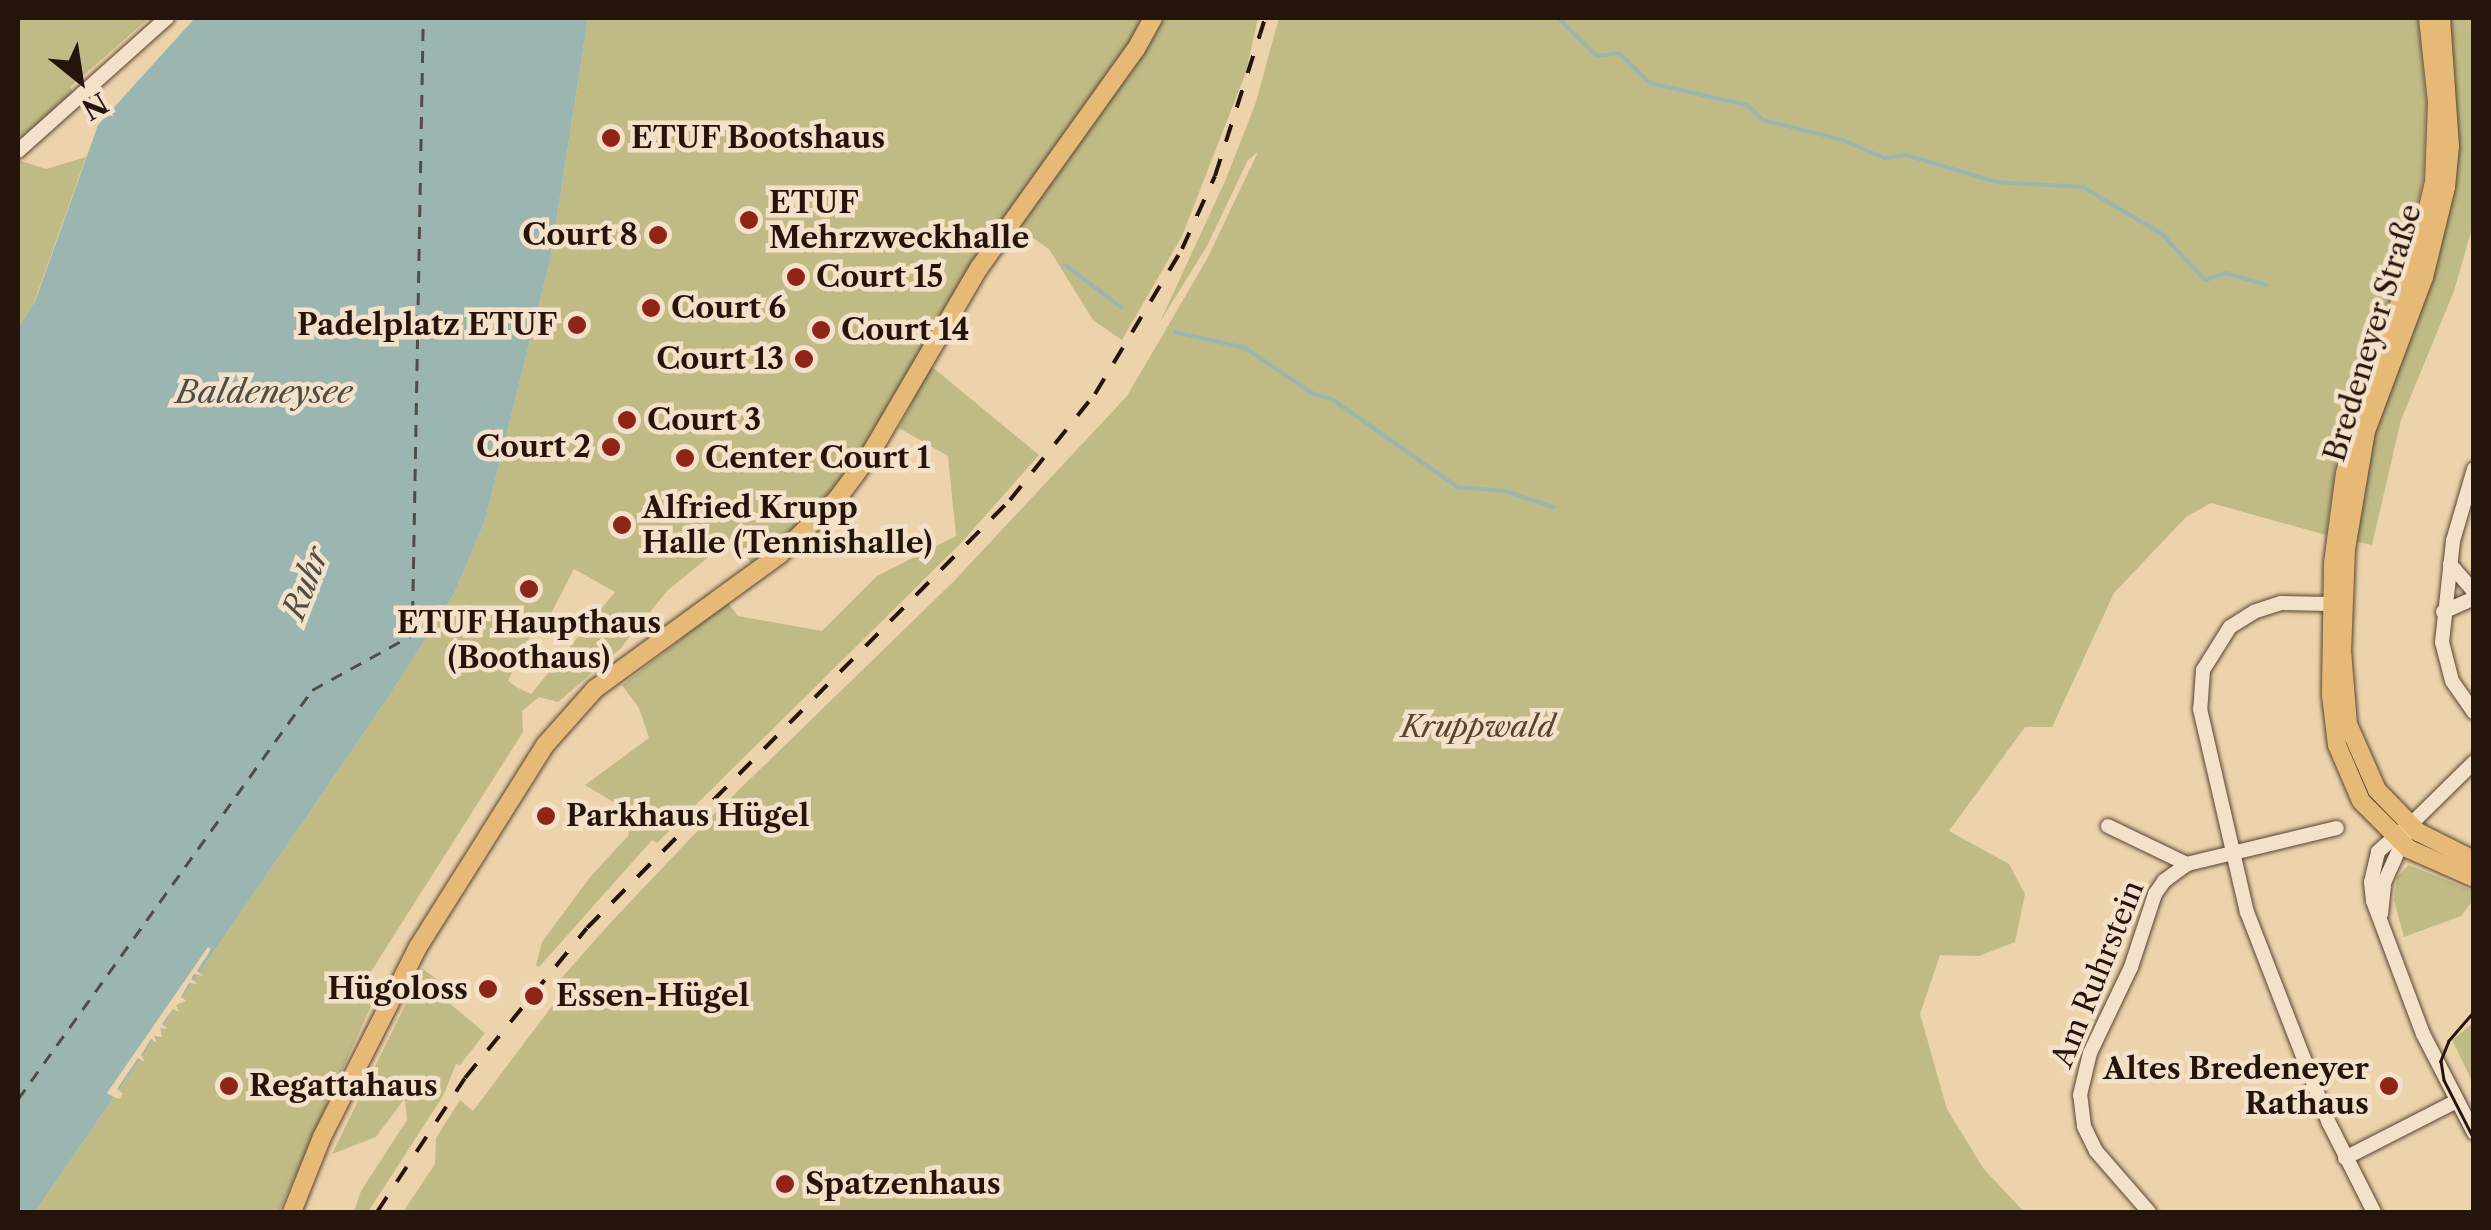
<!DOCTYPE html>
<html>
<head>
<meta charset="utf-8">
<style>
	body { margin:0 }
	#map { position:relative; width:2491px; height:1230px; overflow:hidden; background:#edd3ac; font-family:"Libre Caslon Text",serif }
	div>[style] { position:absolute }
	.green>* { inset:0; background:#c0ba84 }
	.water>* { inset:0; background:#9bb6b1 }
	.pier>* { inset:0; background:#edd3ac }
	.stream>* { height:4px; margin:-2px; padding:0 2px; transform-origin:2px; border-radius:2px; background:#9bb6b1 }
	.ferry>* { height:2.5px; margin-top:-1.25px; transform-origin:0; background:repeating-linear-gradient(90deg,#4e4d46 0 12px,transparent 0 22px) }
	.roads { filter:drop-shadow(0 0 2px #574434) drop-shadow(0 0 2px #574434) }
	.minor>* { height:14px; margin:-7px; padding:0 7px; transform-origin:7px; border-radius:7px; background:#f3e2c9 }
	.major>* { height:18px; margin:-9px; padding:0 9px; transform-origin:9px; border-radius:9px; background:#e6ba76 }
	.tram>* { height:2.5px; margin:-1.25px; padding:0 1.25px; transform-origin:1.25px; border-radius:1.25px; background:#25140c }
	.rail>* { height:4px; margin-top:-2px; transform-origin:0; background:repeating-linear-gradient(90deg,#25140c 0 18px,transparent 0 36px) }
	.dots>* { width:28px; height:28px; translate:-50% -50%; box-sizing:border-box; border:5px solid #f3e2c9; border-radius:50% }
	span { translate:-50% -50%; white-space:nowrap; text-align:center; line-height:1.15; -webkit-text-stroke:9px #f3e2c9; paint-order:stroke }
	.poi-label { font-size:30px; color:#25140c; font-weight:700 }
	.left { translate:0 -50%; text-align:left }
	.right { translate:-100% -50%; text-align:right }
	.street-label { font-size:30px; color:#25140c }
	.park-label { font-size:30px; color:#544630; font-style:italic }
	.water-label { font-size:32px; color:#4e4d46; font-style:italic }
	.frame { position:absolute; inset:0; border:20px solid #25140c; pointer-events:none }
	.north { position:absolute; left:30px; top:30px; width:100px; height:100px; -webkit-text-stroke:8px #f3e2c9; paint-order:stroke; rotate:150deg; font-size:28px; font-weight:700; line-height:40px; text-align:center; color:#25140c }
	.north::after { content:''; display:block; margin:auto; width:35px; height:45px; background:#25140c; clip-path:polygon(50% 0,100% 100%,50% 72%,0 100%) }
</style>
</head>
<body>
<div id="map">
	<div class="green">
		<i style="clip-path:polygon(18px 18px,149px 18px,70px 87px,73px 92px,18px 142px)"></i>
		<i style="clip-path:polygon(evenodd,588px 18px,1142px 18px,1124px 54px,863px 452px,811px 516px,794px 535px,752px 564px,733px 537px,667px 591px,620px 649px,558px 702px,539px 697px,522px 711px,523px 732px,365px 981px,378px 990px,279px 1212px,35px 1212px,390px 695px,454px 594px,485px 521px,550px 261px,588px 18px,574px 569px,615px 592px,531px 694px,518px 688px,508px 681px,538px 620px,546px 623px,574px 569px)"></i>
		<i style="clip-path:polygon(1161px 18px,1258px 18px,1246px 72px,1182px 236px,1122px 340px,1093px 320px,1049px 249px,1018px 228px)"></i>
		<i style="clip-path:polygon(1279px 18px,2418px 18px,2426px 103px,2423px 180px,2402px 270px,2356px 383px,2337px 454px,2326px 535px,2211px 503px,2186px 517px,2114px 593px,2052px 727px,2025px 727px,1949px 831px,2009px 864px,2025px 894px,2015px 942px,1979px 956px,1940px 955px,1920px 1014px,1947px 1109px,1983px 1168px,2024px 1212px,403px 1212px,435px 1164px,436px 1138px,460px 1100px,473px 1111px,565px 989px,558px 982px,612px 921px,707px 821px,954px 581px,1127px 396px,1207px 259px,1258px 152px,1248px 160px,1207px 246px,1160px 322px,1226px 179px,1256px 102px)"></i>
		<i style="clip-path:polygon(2448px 18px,2473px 18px,2473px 225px,2454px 291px,2401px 420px,2372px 545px,2354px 541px,2367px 452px,2439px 255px,2451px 189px)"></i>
		<i style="clip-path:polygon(86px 157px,35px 300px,18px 328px,18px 160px,46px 169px)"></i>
		<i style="clip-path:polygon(931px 366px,1039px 455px,961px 543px,657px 843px,652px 840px,539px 967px,536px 965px,542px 942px,591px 876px,628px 836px,634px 814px,585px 785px,649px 738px,639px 708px,622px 685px,728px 603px,738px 616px,822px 631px,877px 576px,956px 536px,948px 456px,899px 428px)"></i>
		<i style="clip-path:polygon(2409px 865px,2473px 891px,2473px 900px,2461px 916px,2404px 937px,2394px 900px,2397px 877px)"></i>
		<i style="clip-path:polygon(423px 969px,448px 988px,442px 997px,485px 1033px,460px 1065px,456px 1064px,443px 1096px,368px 1212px,354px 1212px,361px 1191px,407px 1120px,405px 1098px,376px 1137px,332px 1154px)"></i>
		<i style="clip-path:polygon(2473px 1023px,2473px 1083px,2452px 1040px)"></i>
	</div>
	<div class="water">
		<i style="clip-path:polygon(195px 18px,588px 18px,550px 261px,485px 521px,454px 594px,390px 695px,35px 1212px,18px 1212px,18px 328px,36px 299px,98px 125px)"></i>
	</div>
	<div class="pier">
		<i style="clip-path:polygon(208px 947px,211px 949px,197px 971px,204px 976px,194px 974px,191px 979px,198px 984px,189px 983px,181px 997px,186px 1001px,176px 1005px,179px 1012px,173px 1009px,162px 1024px,167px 1029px,160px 1028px,162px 1037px,154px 1036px,157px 1043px,151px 1039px,141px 1055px,145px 1062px,138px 1058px,117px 1089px,123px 1094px,119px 1099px,112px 1096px,107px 1093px)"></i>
	</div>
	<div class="stream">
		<i style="left:1558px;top:18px;width:54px;rotate:44.3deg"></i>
		<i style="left:1597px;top:56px;width:22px;rotate:-8deg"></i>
		<i style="left:1619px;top:53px;width:43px;rotate:44.1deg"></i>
		<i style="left:1650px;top:83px;width:99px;rotate:12.8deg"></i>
		<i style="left:1747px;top:105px;width:22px;rotate:43deg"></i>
		<i style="left:1763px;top:120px;width:82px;rotate:14deg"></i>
		<i style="left:1843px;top:140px;width:45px;rotate:23.7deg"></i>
		<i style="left:1884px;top:158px;width:22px;rotate:-8deg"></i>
		<i style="left:1906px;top:155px;width:94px;rotate:16.7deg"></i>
		<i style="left:1996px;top:182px;width:87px;rotate:3.3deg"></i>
		<i style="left:2083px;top:187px;width:92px;rotate:30.7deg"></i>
		<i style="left:2162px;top:234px;width:63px;rotate:46.9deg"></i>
		<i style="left:2205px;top:280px;width:22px;rotate:-18deg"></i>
		<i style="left:2226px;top:273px;width:42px;rotate:16.7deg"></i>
		<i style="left:1065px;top:265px;width:70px;rotate:36.9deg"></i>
		<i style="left:1175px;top:332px;width:72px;rotate:12.9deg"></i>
		<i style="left:1245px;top:348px;width:81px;rotate:33.9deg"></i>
		<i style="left:1312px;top:393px;width:21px;rotate:17deg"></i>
		<i style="left:1332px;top:399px;width:153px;rotate:35.1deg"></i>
		<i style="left:1457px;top:487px;width:48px;rotate:4.8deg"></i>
		<i style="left:1505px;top:491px;width:51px;rotate:18.4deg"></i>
	</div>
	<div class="ferry">
		<i style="left:18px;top:1099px;width:504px;rotate:-54.29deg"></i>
		<i style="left:312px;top:690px;width:114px;rotate:-28.8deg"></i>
		<i style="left:412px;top:635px;width:617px;rotate:-88.98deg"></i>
	</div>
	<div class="roads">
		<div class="minor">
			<i style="left:18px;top:151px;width:200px;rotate:-41.8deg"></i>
			<i style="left:2474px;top:469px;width:75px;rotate:106.3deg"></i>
			<i style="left:2453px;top:541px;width:102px;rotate:96.2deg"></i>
			<i style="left:2442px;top:642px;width:40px;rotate:75.6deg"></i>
			<i style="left:2452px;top:681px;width:38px;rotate:55deg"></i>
			<i style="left:2450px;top:564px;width:37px;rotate:49deg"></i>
			<i style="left:2330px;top:604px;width:49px;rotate:-178.8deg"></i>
			<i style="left:2281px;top:603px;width:28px;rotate:162deg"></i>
			<i style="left:2254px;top:612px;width:28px;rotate:148deg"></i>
			<i style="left:2230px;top:627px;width:51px;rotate:122.1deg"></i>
			<i style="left:2203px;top:670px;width:39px;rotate:94deg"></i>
			<i style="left:2200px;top:709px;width:208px;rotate:77deg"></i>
			<i style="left:2247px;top:912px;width:226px;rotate:68.8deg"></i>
			<i style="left:2329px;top:1123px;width:100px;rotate:63.2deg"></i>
			<i style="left:2443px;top:612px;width:34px;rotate:-24deg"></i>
			<i style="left:2108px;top:826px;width:88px;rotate:25.7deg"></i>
			<i style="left:2401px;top:831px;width:31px;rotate:138deg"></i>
			<i style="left:2378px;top:852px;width:31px;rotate:103deg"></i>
			<i style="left:2371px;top:882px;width:19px;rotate:84deg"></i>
			<i style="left:2373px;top:901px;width:142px;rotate:69.4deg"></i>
			<i style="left:2423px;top:1034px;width:111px;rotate:62.7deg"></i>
			<i style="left:2381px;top:914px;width:31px;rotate:-84deg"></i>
			<i style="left:2384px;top:883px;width:64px;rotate:-65.9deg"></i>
			<i style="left:2410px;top:825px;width:90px;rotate:-44.5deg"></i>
			<i style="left:2345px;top:1158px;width:126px;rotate:-27deg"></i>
			<i style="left:2149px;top:1212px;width:81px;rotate:-131deg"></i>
			<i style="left:2096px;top:1151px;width:28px;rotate:-116deg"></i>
			<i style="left:2084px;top:1126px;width:31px;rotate:-97deg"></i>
			<i style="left:2080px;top:1095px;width:43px;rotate:-76.6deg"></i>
			<i style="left:2090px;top:1053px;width:95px;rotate:-64.5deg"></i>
			<i style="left:2131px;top:967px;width:77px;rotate:-71.8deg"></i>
			<i style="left:2155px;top:894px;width:16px;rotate:-55deg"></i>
			<i style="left:2164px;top:881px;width:29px;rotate:-36deg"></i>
			<i style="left:2187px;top:864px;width:154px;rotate:-13.5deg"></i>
		</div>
		<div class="major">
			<i style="left:2428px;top:18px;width:84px;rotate:83.9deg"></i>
			<i style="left:2437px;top:102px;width:80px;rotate:92.1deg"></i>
			<i style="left:2434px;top:182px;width:90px;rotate:103.4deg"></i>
			<i style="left:2413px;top:270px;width:127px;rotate:112.1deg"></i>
			<i style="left:2365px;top:388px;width:87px;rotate:103.2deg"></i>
			<i style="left:2345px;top:473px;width:91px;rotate:97.6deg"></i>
			<i style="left:2333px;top:563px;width:132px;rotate:90.9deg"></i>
			<i style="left:2331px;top:695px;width:50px;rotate:83.2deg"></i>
			<i style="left:2337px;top:745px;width:61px;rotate:66.8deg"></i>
			<i style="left:2361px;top:801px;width:68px;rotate:45deg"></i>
			<i style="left:2409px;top:849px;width:71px;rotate:24deg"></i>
			<i style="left:2441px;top:18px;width:128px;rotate:86deg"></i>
			<i style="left:2450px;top:146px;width:41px;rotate:95.6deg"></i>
			<i style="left:2446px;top:187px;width:93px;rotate:103.7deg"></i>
			<i style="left:2424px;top:277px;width:165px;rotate:110.6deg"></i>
			<i style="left:2366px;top:431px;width:120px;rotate:99.6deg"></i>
			<i style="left:2346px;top:549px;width:102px;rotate:92.2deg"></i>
			<i style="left:2342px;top:651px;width:73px;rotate:85.3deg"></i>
			<i style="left:2348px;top:724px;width:72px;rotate:66.3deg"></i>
			<i style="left:2377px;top:790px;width:59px;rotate:45.7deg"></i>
			<i style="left:2418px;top:832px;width:63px;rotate:26.6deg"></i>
			<i style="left:292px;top:1212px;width:81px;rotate:-68.2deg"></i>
			<i style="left:322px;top:1137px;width:213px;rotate:-63.2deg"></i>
			<i style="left:418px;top:947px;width:240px;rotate:-57.8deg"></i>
			<i style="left:546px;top:744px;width:74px;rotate:-48.3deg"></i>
			<i style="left:595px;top:689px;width:228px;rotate:-36.1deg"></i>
			<i style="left:779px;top:555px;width:81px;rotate:-44deg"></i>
			<i style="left:837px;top:499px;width:54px;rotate:-53.3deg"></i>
			<i style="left:869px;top:456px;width:218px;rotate:-59.7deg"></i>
			<i style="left:979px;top:268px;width:269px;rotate:-54.4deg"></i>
			<i style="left:1136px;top:49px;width:35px;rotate:-61deg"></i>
		</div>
	</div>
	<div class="tram">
		<i style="left:2474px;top:1012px;width:38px;rotate:131deg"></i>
		<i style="left:2449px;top:1041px;width:22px;rotate:112deg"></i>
		<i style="left:2441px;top:1061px;width:19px;rotate:81deg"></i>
		<i style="left:2444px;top:1080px;width:66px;rotate:63deg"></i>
	</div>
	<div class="rail">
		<i style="left:377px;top:1212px;width:160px;rotate:-56.7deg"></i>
		<i style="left:465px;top:1078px;width:193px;rotate:-50.9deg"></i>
		<i style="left:587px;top:928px;width:602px;rotate:-45.34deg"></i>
		<i style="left:1010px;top:500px;width:136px;rotate:-51.3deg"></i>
		<i style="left:1095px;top:394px;width:169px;rotate:-59deg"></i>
		<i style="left:1182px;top:249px;width:80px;rotate:-65.7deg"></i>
		<i style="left:1215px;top:176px;width:166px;rotate:-72.4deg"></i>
	</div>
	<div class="dots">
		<i style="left:611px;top:138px;background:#8f2418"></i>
		<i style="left:749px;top:220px;background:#8f2418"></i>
		<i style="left:658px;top:235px;background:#8f2418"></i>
		<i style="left:796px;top:277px;background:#8f2418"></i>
		<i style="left:651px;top:308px;background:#8f2418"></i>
		<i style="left:577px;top:325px;background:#8f2418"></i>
		<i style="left:821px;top:330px;background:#8f2418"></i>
		<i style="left:804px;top:359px;background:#8f2418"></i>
		<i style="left:627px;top:420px;background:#8f2418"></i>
		<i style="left:611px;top:447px;background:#8f2418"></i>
		<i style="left:685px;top:458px;background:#8f2418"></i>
		<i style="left:622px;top:525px;background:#8f2418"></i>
		<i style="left:529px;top:589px;background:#8f2418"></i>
		<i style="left:546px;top:816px;background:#8f2418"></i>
		<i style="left:488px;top:989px;background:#8f2418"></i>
		<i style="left:534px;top:996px;background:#8f2418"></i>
		<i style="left:229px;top:1086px;background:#8f2418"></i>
		<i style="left:2389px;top:1086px;background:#8f2418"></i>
		<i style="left:785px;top:1184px;background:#8f2418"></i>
	</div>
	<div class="poi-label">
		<span class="left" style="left:631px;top:138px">ETUF Bootshaus</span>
		<span class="left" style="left:769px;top:220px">ETUF<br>Mehrzweckhalle</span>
		<span class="right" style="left:638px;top:235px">Court 8</span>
		<span class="left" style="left:816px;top:277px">Court 15</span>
		<span class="left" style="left:671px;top:308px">Court 6</span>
		<span class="right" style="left:557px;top:325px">Padelplatz ETUF</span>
		<span class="left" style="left:841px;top:330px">Court 14</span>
		<span class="right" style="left:784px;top:359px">Court 13</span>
		<span class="left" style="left:647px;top:420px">Court 3</span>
		<span class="right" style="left:591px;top:447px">Court 2</span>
		<span class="left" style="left:705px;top:458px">Center Court 1</span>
		<span class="left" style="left:642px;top:525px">Alfried Krupp<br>Halle (Tennishalle)</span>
		<span style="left:529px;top:640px">ETUF Haupthaus<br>(Boothaus)</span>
		<span class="left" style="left:566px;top:816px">Parkhaus Hügel</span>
		<span class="right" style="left:468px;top:989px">Hügoloss</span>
		<span class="left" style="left:556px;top:996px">Essen-Hügel</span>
		<span class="right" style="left:2369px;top:1086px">Altes Bredeneyer<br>Rathaus</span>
		<span class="left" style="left:249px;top:1086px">Regattahaus</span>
		<span class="left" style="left:805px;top:1184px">Spatzenhaus</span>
	</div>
	<div class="street-label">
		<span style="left:2373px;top:333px;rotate:-73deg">Bredeneyer Straße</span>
		<span style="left:2098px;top:974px;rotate:-68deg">Am Ruhrstein</span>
	</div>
	<div class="park-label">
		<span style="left:1478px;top:727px">Kruppwald</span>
	</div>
	<div class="water-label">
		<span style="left:264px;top:392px">Baldeneysee</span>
		<span style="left:306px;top:583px;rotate:-69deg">Ruhr</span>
	</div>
	<div class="frame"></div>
	<div class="north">N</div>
</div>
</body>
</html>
